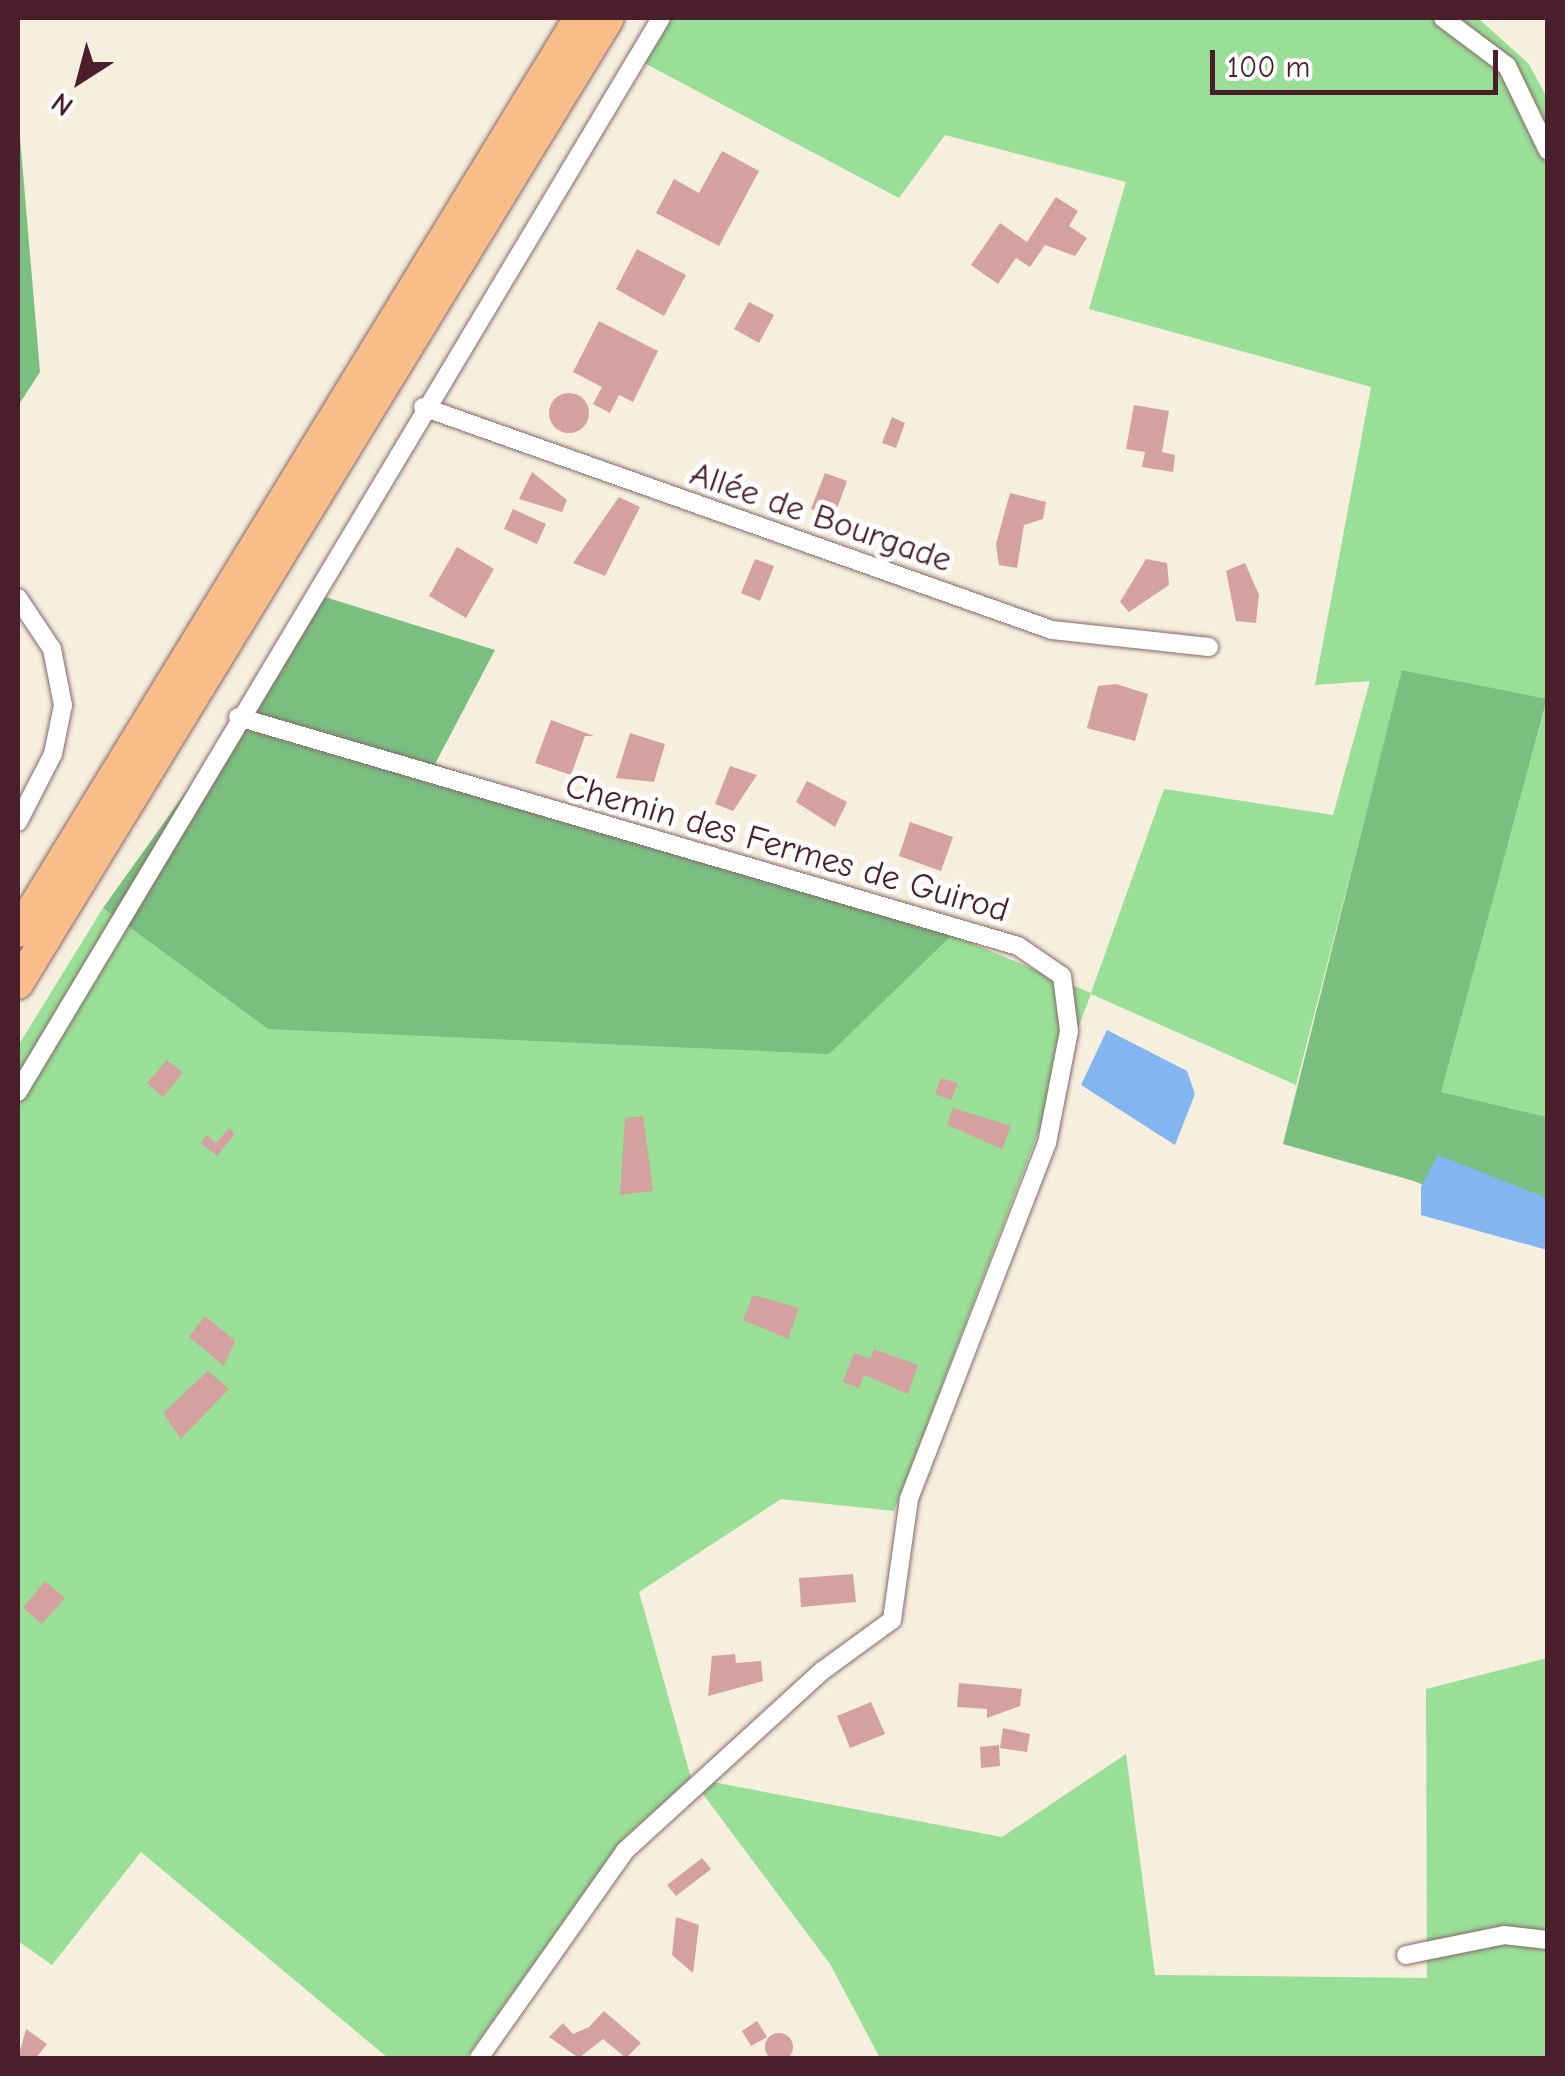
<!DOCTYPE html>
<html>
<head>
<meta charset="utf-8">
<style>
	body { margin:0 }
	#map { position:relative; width:1565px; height:2076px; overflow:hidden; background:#f6efde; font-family:"Comic Neue",sans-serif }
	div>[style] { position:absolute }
	.green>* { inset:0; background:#99df97 }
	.forest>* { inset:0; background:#7abe80 }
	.water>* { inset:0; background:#83b6f0 }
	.building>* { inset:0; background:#d4a1a0 }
	.round { border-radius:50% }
	.roads { filter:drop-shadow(0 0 2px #86686a) drop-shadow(0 0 2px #86686a) }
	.street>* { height:18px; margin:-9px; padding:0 9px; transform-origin:9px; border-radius:9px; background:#fff }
	.highway>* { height:30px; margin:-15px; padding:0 15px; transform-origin:15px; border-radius:15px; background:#f8bd89 }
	span { translate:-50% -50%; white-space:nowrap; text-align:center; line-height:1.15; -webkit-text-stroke:10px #fff; paint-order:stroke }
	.street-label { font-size:35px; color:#4a1f2b }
	.frame { position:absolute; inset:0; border:20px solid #4a1f2b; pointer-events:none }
	.north { position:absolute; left:30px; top:30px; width:100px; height:100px; -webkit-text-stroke:8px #fff; paint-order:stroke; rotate:216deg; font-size:28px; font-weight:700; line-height:40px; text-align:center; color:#4a1f2b }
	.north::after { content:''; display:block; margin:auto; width:35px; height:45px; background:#4a1f2b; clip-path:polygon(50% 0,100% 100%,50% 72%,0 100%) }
	.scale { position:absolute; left:1210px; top:50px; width:288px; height:45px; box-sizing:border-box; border:5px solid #4a1f2b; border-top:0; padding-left:12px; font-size:30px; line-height:35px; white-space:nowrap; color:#4a1f2b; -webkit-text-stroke:8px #fff; paint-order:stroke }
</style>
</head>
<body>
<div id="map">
	<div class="green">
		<i style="clip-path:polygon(657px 18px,1478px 18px,1529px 64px,1547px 98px,1547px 1117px,1440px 1092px,1547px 700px,1403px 670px,1296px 1085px,1091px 994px,894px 1511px,781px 1499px,639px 1592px,691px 1778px,1002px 1837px,1126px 1754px,1155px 1975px,1427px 1978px,1426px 1689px,1547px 1658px,1547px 2058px,880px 2058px,830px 1964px,691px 1778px,623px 1839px,466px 2058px,388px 2058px,141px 1852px,52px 1965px,18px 1941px,18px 1046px,103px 908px,268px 1029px,952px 935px,1091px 993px,1164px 789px,1333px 815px,1370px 681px,1315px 685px,1371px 387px,1089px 309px,1126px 182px,945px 135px,899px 198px,629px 55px)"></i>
	</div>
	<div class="forest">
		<i style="clip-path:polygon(18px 114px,40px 372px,18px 406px)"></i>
		<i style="clip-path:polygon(325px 597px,495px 650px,435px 764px,952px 935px,829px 1054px,268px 1029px,103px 908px)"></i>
		<i style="clip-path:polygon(1402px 670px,1547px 699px,1441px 1092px,1547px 1117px,1547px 1238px,1414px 1181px,1283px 1144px)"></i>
	</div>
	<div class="water">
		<i style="clip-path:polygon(1107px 1030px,1187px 1071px,1195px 1094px,1175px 1145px,1081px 1085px)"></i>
		<i style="clip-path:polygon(1438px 1155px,1547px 1198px,1547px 1250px,1421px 1215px,1421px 1187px)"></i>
	</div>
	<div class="building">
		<i style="clip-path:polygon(722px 151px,759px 171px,719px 246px,656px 213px,674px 179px,699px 193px)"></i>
		<i style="clip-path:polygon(1056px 197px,1078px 211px,1069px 226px,1087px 238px,1075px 256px,1045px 245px,1030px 267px,1016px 258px,998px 284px,971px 265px,1000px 223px,1027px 242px)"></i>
		<i style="clip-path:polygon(637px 249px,686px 275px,664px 316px,616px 289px)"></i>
		<i style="clip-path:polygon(749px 302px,774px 315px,759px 343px,734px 329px)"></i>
		<i style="clip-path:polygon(599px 321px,658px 351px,633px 402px,619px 395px,610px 413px,593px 404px,602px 387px,573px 372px)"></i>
		<i class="round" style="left:549px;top:393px;width:40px;height:40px"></i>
		<i style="clip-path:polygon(1134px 405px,1169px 411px,1162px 452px,1175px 455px,1173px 472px,1142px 467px,1145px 452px,1126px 449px)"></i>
		<i style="clip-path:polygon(892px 417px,905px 423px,896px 448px,882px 443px)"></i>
		<i style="clip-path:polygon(532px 472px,567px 500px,562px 512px,519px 499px)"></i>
		<i style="clip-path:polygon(825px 473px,847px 481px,834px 517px,811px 509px)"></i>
		<i style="clip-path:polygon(1010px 493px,1046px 502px,1043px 519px,1024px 525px,1017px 568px,999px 565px,996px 544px)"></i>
		<i style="clip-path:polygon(619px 497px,640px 507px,605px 576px,573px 563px)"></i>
		<i style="clip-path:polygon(513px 509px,546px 524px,537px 544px,504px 529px)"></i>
		<i style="clip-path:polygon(457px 547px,494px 569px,466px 618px,429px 596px)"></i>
		<i style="clip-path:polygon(755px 559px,774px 566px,760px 601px,741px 593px)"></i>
		<i style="clip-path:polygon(1146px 559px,1167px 563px,1169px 585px,1129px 612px,1120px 602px)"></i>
		<i style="clip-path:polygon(1245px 563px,1259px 595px,1256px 623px,1236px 621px,1226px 571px)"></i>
		<i style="clip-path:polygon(1116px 684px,1148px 694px,1135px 741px,1087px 728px,1098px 686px)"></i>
		<i style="clip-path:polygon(551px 720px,594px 736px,585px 736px,571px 775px,535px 763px)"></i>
		<i style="clip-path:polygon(630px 733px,665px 744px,654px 782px,616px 778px)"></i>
		<i style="clip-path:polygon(730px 766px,757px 775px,733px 811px,715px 804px)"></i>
		<i style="clip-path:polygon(807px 781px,847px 802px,835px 827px,796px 802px)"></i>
		<i style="clip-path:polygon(910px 822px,953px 837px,941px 871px,899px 856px)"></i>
		<i style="clip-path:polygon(167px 1060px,183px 1073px,163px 1097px,147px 1083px)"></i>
		<i style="clip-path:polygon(941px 1078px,958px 1083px,951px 1100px,935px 1094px)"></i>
		<i style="clip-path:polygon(953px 1108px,1011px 1126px,1002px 1149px,947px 1125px)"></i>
		<i style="clip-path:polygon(643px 1116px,653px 1191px,620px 1195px,625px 1118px)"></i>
		<i style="clip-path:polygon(229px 1128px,235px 1134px,217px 1156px,201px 1143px,207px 1135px,216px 1143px)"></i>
		<i style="clip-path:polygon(753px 1295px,799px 1308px,788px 1339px,743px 1320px)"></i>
		<i style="clip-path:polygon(205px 1316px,235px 1341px,224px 1366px,189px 1337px)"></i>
		<i style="clip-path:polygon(874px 1349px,918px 1365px,908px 1394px,864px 1375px,859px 1388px,843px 1382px,854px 1353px,870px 1359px)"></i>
		<i style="clip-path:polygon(208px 1371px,229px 1389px,181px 1439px,163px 1413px)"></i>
		<i style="clip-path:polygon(853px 1574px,856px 1602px,801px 1607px,799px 1578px)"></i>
		<i style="clip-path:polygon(45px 1581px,65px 1598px,42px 1624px,23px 1608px)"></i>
		<i style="clip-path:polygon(735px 1654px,736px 1663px,761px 1661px,763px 1681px,708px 1696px,712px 1656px)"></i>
		<i style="clip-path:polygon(959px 1683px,1022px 1689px,1020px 1706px,987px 1718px,987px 1709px,957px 1707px)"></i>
		<i style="clip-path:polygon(871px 1702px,885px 1734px,850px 1748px,837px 1716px)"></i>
		<i style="clip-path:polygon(1003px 1728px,1030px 1734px,1027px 1752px,1000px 1748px)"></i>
		<i style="clip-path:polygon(999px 1745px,1000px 1766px,981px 1768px,980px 1747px)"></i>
		<i style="clip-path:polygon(702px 1858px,711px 1869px,676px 1896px,667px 1885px)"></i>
		<i style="clip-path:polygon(676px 1917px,699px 1925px,693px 1973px,672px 1955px)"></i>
		<i style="clip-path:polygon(604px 2011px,641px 2043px,626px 2058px,603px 2039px,579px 2058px,549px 2037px,563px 2023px,573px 2034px,589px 2027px)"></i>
		<i style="clip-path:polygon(757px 2021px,767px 2037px,751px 2046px,742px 2031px)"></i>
		<i style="clip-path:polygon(26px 2029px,47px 2044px,36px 2058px,18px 2058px)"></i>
		<i class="round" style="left:765px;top:2033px;width:28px;height:28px"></i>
	</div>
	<div class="roads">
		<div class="street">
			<i style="left:1443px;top:18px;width:80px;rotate:36.9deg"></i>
			<i style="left:1507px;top:66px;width:94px;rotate:64.2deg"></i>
			<i style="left:423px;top:407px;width:667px;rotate:19.52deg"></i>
			<i style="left:1052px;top:630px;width:158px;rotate:6.2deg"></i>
			<i style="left:18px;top:598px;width:61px;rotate:56.3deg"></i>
			<i style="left:52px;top:649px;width:57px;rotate:78.9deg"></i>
			<i style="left:63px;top:705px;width:50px;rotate:101.5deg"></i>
			<i style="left:53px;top:754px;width:76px;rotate:117.2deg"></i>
			<i style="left:238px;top:717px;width:813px;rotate:16.36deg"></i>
			<i style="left:1018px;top:946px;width:53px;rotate:34.3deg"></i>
			<i style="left:1062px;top:976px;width:55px;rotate:82.7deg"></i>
			<i style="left:1069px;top:1031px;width:114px;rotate:101.1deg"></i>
			<i style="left:1047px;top:1143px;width:382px;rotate:111.2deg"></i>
			<i style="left:909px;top:1499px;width:122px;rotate:98deg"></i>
			<i style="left:892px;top:1620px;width:87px;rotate:143.9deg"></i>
			<i style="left:822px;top:1671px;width:267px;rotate:137.6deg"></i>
			<i style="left:625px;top:1851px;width:253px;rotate:125.2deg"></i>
			<i style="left:18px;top:1092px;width:1252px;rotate:-59.09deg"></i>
			<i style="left:1406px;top:1955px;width:100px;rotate:-11.5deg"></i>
			<i style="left:1504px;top:1935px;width:44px;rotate:6.5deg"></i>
		</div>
		<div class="highway">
			<i style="left:18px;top:932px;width:1072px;rotate:-58.46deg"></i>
			<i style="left:18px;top:984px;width:1132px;rotate:-58.54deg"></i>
		</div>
	</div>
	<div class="street-label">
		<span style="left:821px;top:517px;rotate:19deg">Allée de Bourgade</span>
		<span style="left:787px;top:848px;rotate:16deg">Chemin des Fermes de Guirod</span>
	</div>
	<div class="frame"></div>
	<div class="north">N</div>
	<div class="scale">100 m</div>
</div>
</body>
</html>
